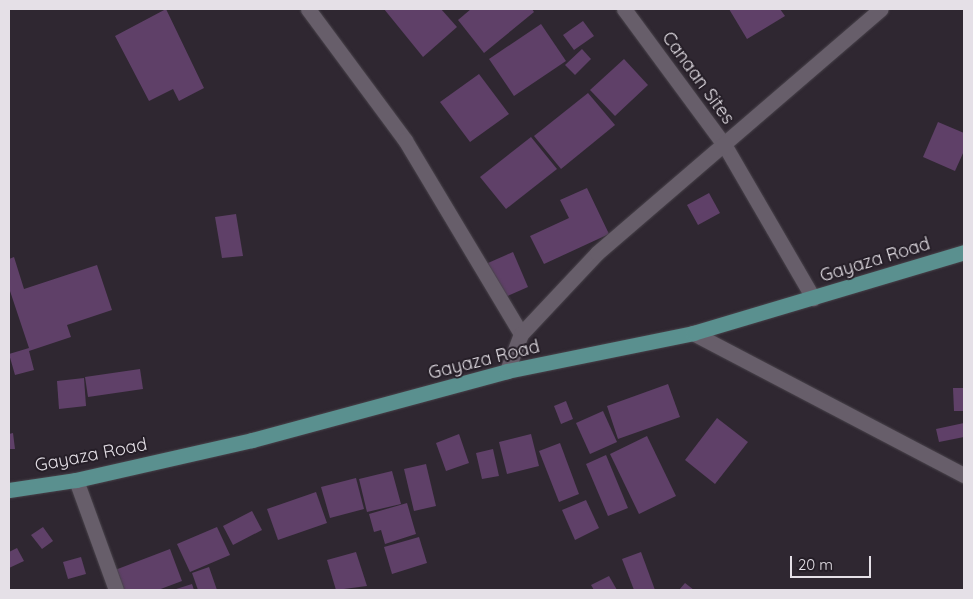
<!DOCTYPE html>
<html>
<head>
<meta charset="utf-8">
<style>
	body { margin:0 }
	#map { position:relative; width:973px; height:599px; overflow:hidden; background:#2f2731; font-family:Quicksand,sans-serif }
	div>[style] { position:absolute }
	.building>* { inset:0; background:#5f4068 }
	.roads { filter:drop-shadow(0 0 1px #48424a) drop-shadow(0 0 1px #48424a) }
	.minor>* { height:15px; margin:-7.5px; padding:0 7.5px; transform-origin:7.5px; border-radius:7.5px; background:#675e6a }
	.major>* { height:15px; margin:-7.5px; padding:0 7.5px; transform-origin:7.5px; border-radius:7.5px; background:#5a908f }
	span { translate:-50% -50%; white-space:nowrap; text-align:center; line-height:1.15; -webkit-text-stroke:4px #251e27; paint-order:stroke }
	.street-label { font-size:18px; color:#e5e0e7 }
	.frame { position:absolute; inset:0; border:10px solid #e5e0e7; pointer-events:none }
	.scale { position:absolute; left:790px; top:556px; width:81px; height:22px; box-sizing:border-box; border:2px solid #e5e0e7; border-top:0; padding-left:6px; font-size:15px; line-height:18px; white-space:nowrap; color:#e5e0e7; -webkit-text-stroke:4px #251e27; paint-order:stroke }
</style>
</head>
<body>
<div id="map">
	<div class="building">
		<i style="clip-path:polygon(166px 9px,204px 88px,179px 101px,173px 89px,149px 101px,115px 36px)"></i>
		<i style="clip-path:polygon(384px 9px,441px 9px,457px 27px,423px 57px)"></i>
		<i style="clip-path:polygon(471px 9px,532px 9px,534px 12px,484px 53px,458px 20px)"></i>
		<i style="clip-path:polygon(729px 9px,780px 9px,785px 16px,747px 39px)"></i>
		<i style="clip-path:polygon(583px 21px,594px 36px,574px 50px,563px 35px)"></i>
		<i style="clip-path:polygon(541px 24px,566px 61px,514px 96px,489px 59px)"></i>
		<i style="clip-path:polygon(582px 49px,591px 59px,575px 75px,565px 65px)"></i>
		<i style="clip-path:polygon(624px 59px,648px 85px,615px 116px,590px 90px)"></i>
		<i style="clip-path:polygon(479px 74px,509px 114px,470px 142px,440px 102px)"></i>
		<i style="clip-path:polygon(588px 93px,615px 125px,561px 169px,534px 136px)"></i>
		<i style="clip-path:polygon(938px 122px,964px 133px,964px 151px,955px 171px,923px 157px)"></i>
		<i style="clip-path:polygon(531px 137px,557px 169px,506px 209px,480px 177px)"></i>
		<i style="clip-path:polygon(587px 188px,609px 234px,544px 264px,530px 236px,569px 218px,560px 200px)"></i>
		<i style="clip-path:polygon(709px 193px,720px 213px,698px 225px,687px 205px)"></i>
		<i style="clip-path:polygon(236px 214px,243px 256px,222px 258px,215px 217px)"></i>
		<i style="clip-path:polygon(513px 252px,528px 287px,503px 298px,488px 263px)"></i>
		<i style="clip-path:polygon(14px 257px,24px 289px,97px 265px,112px 310px,67px 325px,71px 337px,29px 351px,34px 370px,15px 375px,9px 354px,29px 348px,9px 288px,9px 259px)"></i>
		<i style="clip-path:polygon(140px 369px,143px 389px,88px 397px,85px 377px)"></i>
		<i style="clip-path:polygon(84px 378px,86px 406px,59px 409px,57px 381px)"></i>
		<i style="clip-path:polygon(668px 384px,680px 417px,618px 439px,607px 406px)"></i>
		<i style="clip-path:polygon(953px 388px,964px 388px,964px 411px,954px 411px)"></i>
		<i style="clip-path:polygon(566px 401px,573px 419px,561px 424px,554px 406px)"></i>
		<i style="clip-path:polygon(603px 411px,617px 442px,590px 454px,576px 423px)"></i>
		<i style="clip-path:polygon(717px 418px,748px 442px,715px 484px,685px 460px)"></i>
		<i style="clip-path:polygon(964px 423px,964px 437px,939px 442px,936px 429px)"></i>
		<i style="clip-path:polygon(13px 433px,15px 449px,9px 449px,9px 434px)"></i>
		<i style="clip-path:polygon(459px 434px,469px 463px,446px 471px,436px 443px)"></i>
		<i style="clip-path:polygon(531px 434px,539px 466px,507px 474px,499px 442px)"></i>
		<i style="clip-path:polygon(647px 436px,676px 496px,639px 514px,610px 454px)"></i>
		<i style="clip-path:polygon(560px 443px,579px 494px,559px 502px,539px 451px)"></i>
		<i style="clip-path:polygon(493px 449px,499px 476px,482px 479px,476px 453px)"></i>
		<i style="clip-path:polygon(606px 455px,628px 508px,608px 516px,586px 464px)"></i>
		<i style="clip-path:polygon(426px 464px,436px 506px,414px 511px,404px 469px)"></i>
		<i style="clip-path:polygon(392px 471px,401px 504px,367px 512px,359px 479px)"></i>
		<i style="clip-path:polygon(356px 478px,364px 509px,330px 518px,321px 487px)"></i>
		<i style="clip-path:polygon(316px 492px,327px 523px,278px 540px,267px 509px)"></i>
		<i style="clip-path:polygon(586px 500px,599px 528px,575px 540px,562px 510px)"></i>
		<i style="clip-path:polygon(407px 503px,416px 534px,385px 544px,381px 530px,374px 532px,369px 514px)"></i>
		<i style="clip-path:polygon(252px 511px,262px 530px,233px 545px,223px 526px)"></i>
		<i style="clip-path:polygon(43px 527px,53px 541px,42px 549px,31px 535px)"></i>
		<i style="clip-path:polygon(217px 527px,230px 555px,190px 572px,177px 544px)"></i>
		<i style="clip-path:polygon(419px 537px,427px 563px,392px 574px,384px 547px)"></i>
		<i style="clip-path:polygon(17px 548px,24px 561px,9px 568px,9px 552px)"></i>
		<i style="clip-path:polygon(170px 549px,182px 581px,158px 590px,124px 590px,115px 570px)"></i>
		<i style="clip-path:polygon(356px 552px,367px 586px,336px 590px,327px 560px)"></i>
		<i style="clip-path:polygon(641px 552px,655px 590px,634px 590px,622px 559px)"></i>
		<i style="clip-path:polygon(81px 557px,86px 574px,68px 579px,63px 562px)"></i>
		<i style="clip-path:polygon(209px 567px,217px 590px,198px 590px,192px 573px)"></i>
		<i style="clip-path:polygon(609px 576px,617px 590px,594px 590px,591px 585px)"></i>
		<i style="clip-path:polygon(685px 583px,694px 590px,679px 590px)"></i>
		<i style="clip-path:polygon(192px 584px,194px 590px,173px 590px)"></i>
	</div>
	<div class="roads">
		<div class="minor">
			<i style="left:308px;top:9px;width:163px;rotate:53.5deg"></i>
			<i style="left:405px;top:140px;width:226px;rotate:59.1deg"></i>
			<i style="left:521px;top:334px;width:40px;rotate:111deg"></i>
			<i style="left:624px;top:9px;width:170px;rotate:53.6deg"></i>
			<i style="left:725px;top:146px;width:176px;rotate:59.9deg"></i>
			<i style="left:693px;top:333px;width:306px;rotate:27.7deg"></i>
			<i style="left:521px;top:334px;width:111px;rotate:-46.8deg"></i>
			<i style="left:597px;top:253px;width:374px;rotate:-40.7deg"></i>
			<i style="left:76px;top:480px;width:117px;rotate:70deg"></i>
		</div>
		<div class="major">
			<i style="left:9px;top:490px;width:68px;rotate:-8.5deg"></i>
			<i style="left:76px;top:480px;width:180px;rotate:-12.8deg"></i>
			<i style="left:252px;top:440px;width:264px;rotate:-15.1deg"></i>
			<i style="left:507px;top:371px;width:190px;rotate:-11.5deg"></i>
			<i style="left:693px;top:333px;width:283px;rotate:-16.6deg"></i>
		</div>
	</div>
	<div class="street-label">
		<span style="left:698px;top:78px;rotate:54deg">Canaan Sites</span>
		<span style="left:875px;top:260px;rotate:-17deg">Gayaza Road</span>
		<span style="left:484px;top:360px;rotate:-14deg">Gayaza Road</span>
		<span style="left:91px;top:455px;rotate:-11deg">Gayaza Road</span>
	</div>
	<div class="frame"></div>
	<div class="scale">20 m</div>
</div>
</body>
</html>
